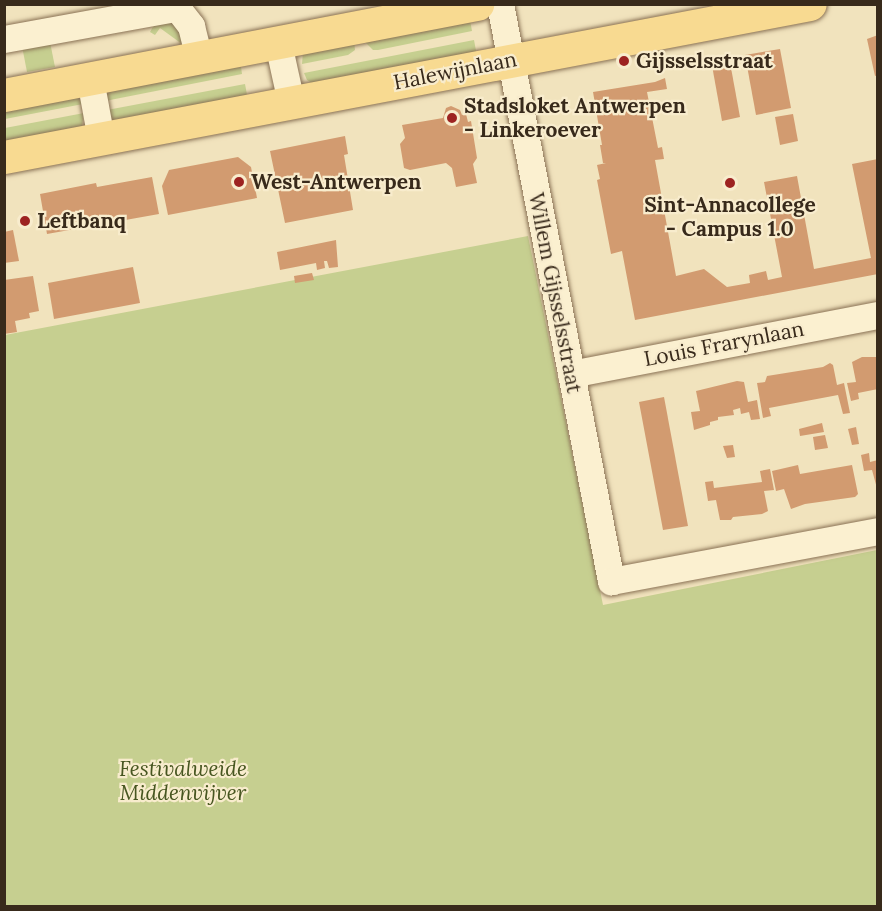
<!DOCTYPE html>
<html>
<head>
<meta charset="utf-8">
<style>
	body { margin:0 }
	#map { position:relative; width:882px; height:911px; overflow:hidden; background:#f1e3bd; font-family:Lora,serif }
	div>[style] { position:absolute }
	.green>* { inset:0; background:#c6cf90 }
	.building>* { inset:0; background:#d29b70 }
	.roads { filter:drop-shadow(0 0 2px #8a7255) drop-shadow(0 0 2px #8a7255) }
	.minor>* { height:27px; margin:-13.5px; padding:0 13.5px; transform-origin:13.5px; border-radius:13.5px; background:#fbf0d0 }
	.major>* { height:33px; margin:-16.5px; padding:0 16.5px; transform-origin:16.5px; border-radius:16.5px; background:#f8da91 }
	.dots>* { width:16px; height:16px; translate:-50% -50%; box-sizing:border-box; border:3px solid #f8eccd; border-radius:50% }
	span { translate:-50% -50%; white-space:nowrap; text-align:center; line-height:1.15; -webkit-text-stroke:4.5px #f8eccd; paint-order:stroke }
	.poi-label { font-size:21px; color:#382a1b; font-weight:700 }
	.left { translate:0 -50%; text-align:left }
	.street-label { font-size:21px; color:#382a1b }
	.park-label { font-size:21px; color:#475620; font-style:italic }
	.frame { position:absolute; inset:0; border:6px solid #382a1b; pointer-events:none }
</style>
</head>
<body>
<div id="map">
	<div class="green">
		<i style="clip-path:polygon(469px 15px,472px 31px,378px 50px,373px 50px,365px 42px)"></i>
		<i style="clip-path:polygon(158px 18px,169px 20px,184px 32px,182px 44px,160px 28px,155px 35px,150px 32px)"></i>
		<i style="clip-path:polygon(49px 37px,55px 67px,27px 72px,21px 41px)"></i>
		<i style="clip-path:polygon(354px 40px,355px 50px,348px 55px,302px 64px,303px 52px)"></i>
		<i style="clip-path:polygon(474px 40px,477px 56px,315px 85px,307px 80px,304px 73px)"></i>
		<i style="clip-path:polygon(240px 60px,242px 74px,105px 101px,103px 89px)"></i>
		<i style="clip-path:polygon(245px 84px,248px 100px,109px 122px,107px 110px)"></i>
		<i style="clip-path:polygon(77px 95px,83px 104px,5px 119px,5px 104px)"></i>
		<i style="clip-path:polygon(84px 113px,82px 126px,5px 146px,5px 128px)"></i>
		<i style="clip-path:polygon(528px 236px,603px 605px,877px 550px,877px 906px,5px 906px,5px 335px)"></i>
	</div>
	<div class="building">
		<i style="clip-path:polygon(878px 35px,878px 75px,875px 76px,867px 39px)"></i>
		<i style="clip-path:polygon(780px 49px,791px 108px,756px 115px,745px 55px)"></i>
		<i style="clip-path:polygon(729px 57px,740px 117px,722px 121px,711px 60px)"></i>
		<i style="clip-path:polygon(665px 78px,667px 89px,647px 92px,658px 148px,662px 147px,664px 159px,655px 160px,676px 276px,704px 269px,727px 287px,750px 283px,749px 275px,766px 271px,768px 280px,782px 277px,764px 182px,797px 176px,814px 269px,871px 258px,852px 164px,878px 159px,878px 274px,635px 320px,622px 251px,611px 254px,597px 180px,600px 179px,597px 165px,606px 163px,603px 163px,600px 145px,602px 145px,593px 92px,655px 82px)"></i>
		<i style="clip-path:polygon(451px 106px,460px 110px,462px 115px,466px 114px,468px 122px,471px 121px,477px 158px,473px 164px,477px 183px,456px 187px,452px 168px,446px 163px,410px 170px,404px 168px,400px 144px,405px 138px,402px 125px,443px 118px,446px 108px)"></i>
		<i style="clip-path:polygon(793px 114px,798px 141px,780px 145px,775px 117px)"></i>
		<i style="clip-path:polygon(345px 136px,348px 154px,344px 155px,353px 210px,285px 223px,270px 151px)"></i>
		<i style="clip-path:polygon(238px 157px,251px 167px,257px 198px,168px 215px,162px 186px,169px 170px)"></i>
		<i style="clip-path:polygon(152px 177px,159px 214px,47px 234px,40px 194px,96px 183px,97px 187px)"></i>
		<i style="clip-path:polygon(13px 230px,19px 261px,4px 263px,4px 232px)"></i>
		<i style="clip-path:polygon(336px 240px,338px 267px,329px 268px,327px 261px,324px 261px,325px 268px,317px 270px,316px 263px,280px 270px,277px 252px)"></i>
		<i style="clip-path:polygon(133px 267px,140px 303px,54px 319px,48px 283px)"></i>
		<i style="clip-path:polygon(312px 273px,314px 280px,295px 283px,294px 276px)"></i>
		<i style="clip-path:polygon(33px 276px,39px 311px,29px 313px,30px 318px,15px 321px,17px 332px,4px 334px,4px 280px)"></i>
		<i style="clip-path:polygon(862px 357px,878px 357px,878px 389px,858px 393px,859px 399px,851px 401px,847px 383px,856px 382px,852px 362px)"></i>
		<i style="clip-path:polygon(830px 363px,833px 365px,837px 385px,844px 383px,850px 413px,843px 414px,838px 395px,769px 408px,771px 416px,763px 418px,757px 383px,765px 382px,767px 376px,823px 367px)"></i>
		<i style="clip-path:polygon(737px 381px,744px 382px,748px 402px,757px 400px,760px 419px,751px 420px,749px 412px,741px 414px,740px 408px,733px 410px,734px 415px,718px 417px,718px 420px,710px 422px,710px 425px,694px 430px,691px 412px,700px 411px,696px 391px)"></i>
		<i style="clip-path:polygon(664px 397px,688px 526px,663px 530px,639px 402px)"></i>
		<i style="clip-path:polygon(822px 423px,824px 432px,800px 436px,799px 429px)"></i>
		<i style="clip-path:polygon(856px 427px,859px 444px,852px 445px,848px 429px)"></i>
		<i style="clip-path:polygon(825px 435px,828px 448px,815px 450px,813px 437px)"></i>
		<i style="clip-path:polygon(733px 445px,735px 457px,727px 458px,723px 446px)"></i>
		<i style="clip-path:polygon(869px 453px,870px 462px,878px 460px,878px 492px,872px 470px,864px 471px,861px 455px)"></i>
		<i style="clip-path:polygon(798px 465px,800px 474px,852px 465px,858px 494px,855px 497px,805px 504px,791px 509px,784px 489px,776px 491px,772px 471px)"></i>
		<i style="clip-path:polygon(770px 469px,774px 490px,764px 491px,768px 511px,762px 514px,733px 517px,731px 520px,720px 520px,716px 500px,708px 501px,705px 482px,713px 481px,714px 488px,762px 482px,760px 471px)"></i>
	</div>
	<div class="roads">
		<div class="minor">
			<i style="left:174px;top:4px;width:28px;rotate:52deg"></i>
			<i style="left:191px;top:26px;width:33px;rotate:76deg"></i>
			<i style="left:500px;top:4px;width:588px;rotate:79.11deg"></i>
			<i style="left:611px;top:581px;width:272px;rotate:-10.6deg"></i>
			<i style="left:4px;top:39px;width:174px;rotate:-10.3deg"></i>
			<i style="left:278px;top:43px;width:60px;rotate:77.6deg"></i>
			<i style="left:90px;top:79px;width:61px;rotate:79.6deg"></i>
			<i style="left:571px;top:374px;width:313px;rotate:-10.9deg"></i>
		</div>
		<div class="major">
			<i style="left:4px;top:95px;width:482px;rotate:-10.9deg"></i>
			<i style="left:4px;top:157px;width:820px;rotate:-10.75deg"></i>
		</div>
	</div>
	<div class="dots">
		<i style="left:624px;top:61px;background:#9d2321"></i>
		<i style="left:452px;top:118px;background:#9d2321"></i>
		<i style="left:239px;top:182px;background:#9d2321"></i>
		<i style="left:730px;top:183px;background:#9d2321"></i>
		<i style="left:25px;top:221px;background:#9d2321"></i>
	</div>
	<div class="poi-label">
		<span class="left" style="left:636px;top:61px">Gijsselsstraat</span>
		<span class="left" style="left:464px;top:118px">Stadsloket Antwerpen<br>- Linkeroever</span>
		<span class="left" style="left:251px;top:182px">West-Antwerpen</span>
		<span style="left:730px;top:217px">Sint-Annacollege<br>- Campus 1.0</span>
		<span class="left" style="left:37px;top:221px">Leftbanq</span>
	</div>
	<div class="street-label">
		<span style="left:455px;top:71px;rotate:-11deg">Halewijnlaan</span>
		<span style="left:555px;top:293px;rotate:79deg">Willem Gijsselsstraat</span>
		<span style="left:724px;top:344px;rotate:-11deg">Louis Frarynlaan</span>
	</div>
	<div class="park-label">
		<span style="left:183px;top:781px">Festivalweide<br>Middenvijver</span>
	</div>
	<div class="frame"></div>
</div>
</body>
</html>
